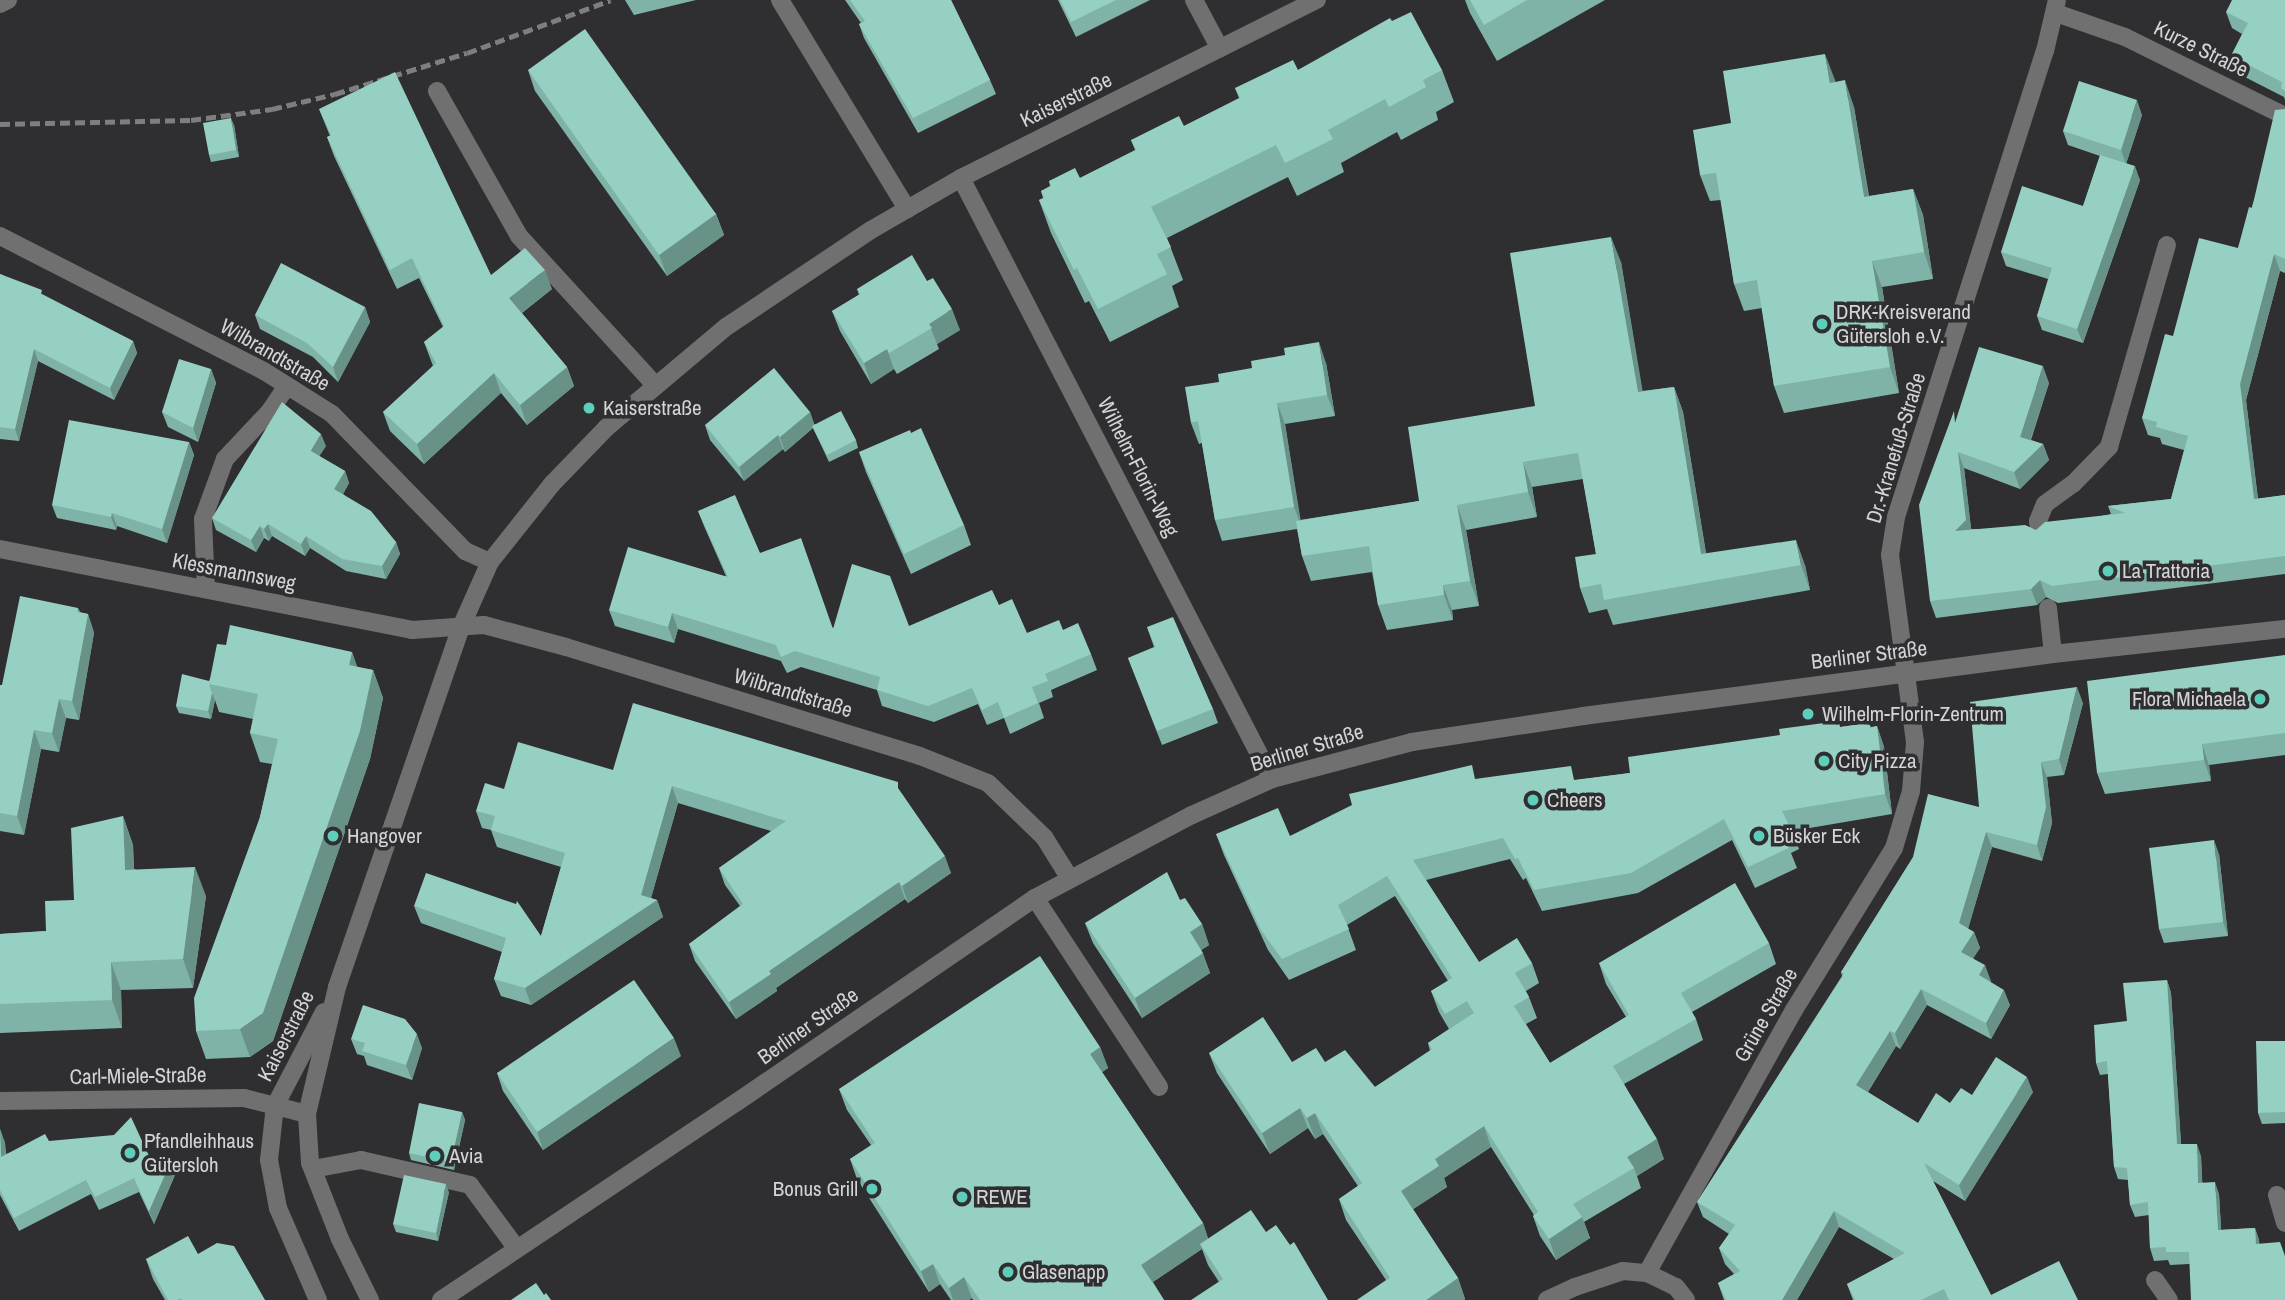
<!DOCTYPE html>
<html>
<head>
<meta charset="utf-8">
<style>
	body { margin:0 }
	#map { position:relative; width:2285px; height:1300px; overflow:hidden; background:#2f2e30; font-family:"Archivo Narrow",sans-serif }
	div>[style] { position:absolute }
	.minor>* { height:18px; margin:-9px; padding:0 9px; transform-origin:9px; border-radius:9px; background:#707071 }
	.rail>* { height:5px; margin-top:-2.5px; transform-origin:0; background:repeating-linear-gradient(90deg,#7e7d7f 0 10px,transparent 0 15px) }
	.wall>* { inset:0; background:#80b3a8 }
	.shaded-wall>* { inset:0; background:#689288 }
	.building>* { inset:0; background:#95d0c3 }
	.dots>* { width:19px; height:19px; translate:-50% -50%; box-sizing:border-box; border:4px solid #2f2e30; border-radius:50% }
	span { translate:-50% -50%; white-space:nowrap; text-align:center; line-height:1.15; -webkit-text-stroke:7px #2f2e30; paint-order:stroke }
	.street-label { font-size:21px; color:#d4d3d5 }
	.poi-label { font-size:21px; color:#d4d3d5 }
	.left { translate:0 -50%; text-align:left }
	.right { translate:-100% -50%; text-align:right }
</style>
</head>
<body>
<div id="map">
	<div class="minor">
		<i style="left:780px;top:0;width:245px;rotate:58.7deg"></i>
		<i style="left:1194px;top:0;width:55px;rotate:62deg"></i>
		<i style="left:0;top:4px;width:9px;rotate:-27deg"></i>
		<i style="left:2056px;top:13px;width:73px;rotate:19.2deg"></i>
		<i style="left:2125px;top:37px;width:178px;rotate:26.3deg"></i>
		<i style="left:437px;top:91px;width:167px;rotate:60.5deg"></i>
		<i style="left:519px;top:236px;width:203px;rotate:47.6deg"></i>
		<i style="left:961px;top:178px;width:677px;rotate:62.64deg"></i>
		<i style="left:0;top:236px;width:297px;rotate:27.1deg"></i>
		<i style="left:264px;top:371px;width:80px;rotate:32.3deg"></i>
		<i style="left:332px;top:414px;width:191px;rotate:45.8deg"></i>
		<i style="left:465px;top:551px;width:27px;rotate:24deg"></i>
		<i style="left:2040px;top:535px;width:14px;rotate:-98deg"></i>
		<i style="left:2038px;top:521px;width:18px;rotate:-68deg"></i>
		<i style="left:2045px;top:504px;width:34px;rotate:-36deg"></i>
		<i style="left:2073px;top:484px;width:52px;rotate:-45.8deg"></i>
		<i style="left:2109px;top:447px;width:210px;rotate:-74deg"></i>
		<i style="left:0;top:549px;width:420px;rotate:11.1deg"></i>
		<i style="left:412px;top:630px;width:72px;rotate:-4deg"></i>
		<i style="left:484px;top:625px;width:85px;rotate:15deg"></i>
		<i style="left:566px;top:647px;width:370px;rotate:17.1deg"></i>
		<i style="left:920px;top:756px;width:73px;rotate:21.7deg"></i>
		<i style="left:988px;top:783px;width:78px;rotate:44deg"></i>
		<i style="left:1044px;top:837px;width:47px;rotate:58deg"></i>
		<i style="left:206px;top:589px;width:70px;rotate:-92.5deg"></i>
		<i style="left:203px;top:519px;width:64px;rotate:-69.9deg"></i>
		<i style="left:225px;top:459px;width:66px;rotate:-46.8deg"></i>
		<i style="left:270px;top:411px;width:30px;rotate:-56deg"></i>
		<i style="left:2048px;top:608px;width:46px;rotate:83.8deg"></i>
		<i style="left:1035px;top:898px;width:226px;rotate:56.7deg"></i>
		<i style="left:0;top:1101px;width:244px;rotate:-0.7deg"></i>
		<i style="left:244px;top:1098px;width:65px;rotate:14.3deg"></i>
		<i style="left:313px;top:1169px;width:49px;rotate:-10.6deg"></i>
		<i style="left:361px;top:1160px;width:112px;rotate:12.9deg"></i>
		<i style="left:470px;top:1185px;width:79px;rotate:53.7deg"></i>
		<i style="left:2277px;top:1195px;width:29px;rotate:74deg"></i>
		<i style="left:1647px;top:1273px;width:301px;rotate:-60.8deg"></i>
		<i style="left:1794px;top:1010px;width:190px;rotate:-58.3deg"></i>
		<i style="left:1894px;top:848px;width:59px;rotate:-73.4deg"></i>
		<i style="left:1911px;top:791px;width:49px;rotate:-85.3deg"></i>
		<i style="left:1915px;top:742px;width:189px;rotate:-97.6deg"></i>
		<i style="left:1890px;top:555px;width:38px;rotate:-81deg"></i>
		<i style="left:1896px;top:517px;width:489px;rotate:-72.3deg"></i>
		<i style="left:2045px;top:51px;width:52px;rotate:-76.8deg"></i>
		<i style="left:2155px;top:1280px;width:24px;rotate:55deg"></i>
		<i style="left:318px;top:1300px;width:100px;rotate:-113.5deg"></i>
		<i style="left:278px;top:1208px;width:49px;rotate:-100.6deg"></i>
		<i style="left:269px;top:1160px;width:54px;rotate:-83.7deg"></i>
		<i style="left:275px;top:1106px;width:106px;rotate:-62.5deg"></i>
		<i style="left:370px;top:1300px;width:68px;rotate:-116.2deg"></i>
		<i style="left:340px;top:1239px;width:82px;rotate:-111.5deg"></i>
		<i style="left:310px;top:1163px;width:49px;rotate:-93.5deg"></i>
		<i style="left:307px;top:1114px;width:130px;rotate:-76.7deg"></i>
		<i style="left:337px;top:987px;width:381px;rotate:-71deg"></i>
		<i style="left:461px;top:627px;width:71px;rotate:-66deg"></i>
		<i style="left:490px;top:562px;width:100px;rotate:-51.5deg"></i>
		<i style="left:552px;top:484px;width:78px;rotate:-46deg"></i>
		<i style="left:606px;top:428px;width:157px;rotate:-40.1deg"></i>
		<i style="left:726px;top:327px;width:174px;rotate:-33.8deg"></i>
		<i style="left:871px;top:230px;width:104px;rotate:-30deg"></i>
		<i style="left:961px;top:178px;width:398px;rotate:-26.6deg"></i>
		<i style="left:441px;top:1300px;width:356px;rotate:-33.8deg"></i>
		<i style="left:737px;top:1102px;width:361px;rotate:-34.4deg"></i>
		<i style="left:1035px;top:898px;width:178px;rotate:-27.9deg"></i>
		<i style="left:1192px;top:815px;width:88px;rotate:-24.2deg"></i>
		<i style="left:1272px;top:779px;width:145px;rotate:-14.8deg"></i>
		<i style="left:1412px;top:742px;width:173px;rotate:-8.6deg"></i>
		<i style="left:1583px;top:716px;width:474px;rotate:-7.5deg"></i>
		<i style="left:2053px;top:654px;width:233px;rotate:-6.2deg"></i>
		<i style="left:1547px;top:1300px;width:31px;rotate:-25deg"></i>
		<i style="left:1575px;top:1287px;width:51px;rotate:-18.4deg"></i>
		<i style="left:1623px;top:1271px;width:24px;rotate:5deg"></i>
		<i style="left:1647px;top:1273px;width:32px;rotate:26deg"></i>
		<i style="left:1676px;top:1287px;width:16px;rotate:52deg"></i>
	</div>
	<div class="rail">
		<i style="left:0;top:124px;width:191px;rotate:-1.2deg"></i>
		<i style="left:191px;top:120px;width:82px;rotate:-7.7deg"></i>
		<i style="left:272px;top:109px;width:65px;rotate:-13.4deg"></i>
		<i style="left:335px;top:94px;width:138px;rotate:-17.3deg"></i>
		<i style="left:467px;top:53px;width:153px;rotate:-20.2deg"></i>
	</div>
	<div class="wall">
		<i style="clip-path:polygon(625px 0,696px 0,634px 15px)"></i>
		<i style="clip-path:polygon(845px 0,951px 0,990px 80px,996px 94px,918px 133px,864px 38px,859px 24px,861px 23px)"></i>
		<i style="clip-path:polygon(1058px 0,1150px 0,1076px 37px)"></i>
		<i style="clip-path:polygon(1465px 0,1605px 0,1497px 61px,1470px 13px)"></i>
		<i style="clip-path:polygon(2285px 0,2285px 100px,2284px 97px,2237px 73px,2231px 56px,2242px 34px,2232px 28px,2226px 12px)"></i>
		<i style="clip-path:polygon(1392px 21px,1442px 70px,1454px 102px,1436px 112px,1438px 120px,1401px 140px,1397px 132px,1341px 163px,1344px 172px,1297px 196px,1288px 177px,1167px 238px,1183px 280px,1172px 286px,1179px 307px,1110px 342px,1089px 301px,1085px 303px,1051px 233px,1039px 200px,1043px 198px,1041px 191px,1050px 186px,1049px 181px,1080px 178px,1135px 150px,1131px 140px,1184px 126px,1239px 98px,1235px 88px,1298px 70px)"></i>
		<i style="clip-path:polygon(528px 70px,716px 214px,724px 235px,667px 276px,535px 91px)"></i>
		<i style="clip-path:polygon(1835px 80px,1835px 82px,1854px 107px,1869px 196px,1913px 189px,1923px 215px,1933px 279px,1882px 287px,1899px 393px,1784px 413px,1774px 386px,1762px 308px,1744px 311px,1734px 284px,1721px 200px,1710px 201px,1700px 175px,1731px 123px)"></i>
		<i style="clip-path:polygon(319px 109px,491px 275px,552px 289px,522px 313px,567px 367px,574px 386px,527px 425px,501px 393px,424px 464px,390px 431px,383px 412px,433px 366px,424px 342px,443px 327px,419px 278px,397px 289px,334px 156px,327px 137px,330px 136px)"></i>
		<i style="clip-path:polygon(2285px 109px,2285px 273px,2280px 271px,2246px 400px,2258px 499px,2285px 495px,2285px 574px,2058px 603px,2046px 597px,2037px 605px,1936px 618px,1930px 601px,1956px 419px,2049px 383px,2031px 440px,2043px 444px,2049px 460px,2020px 489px,1964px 468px,1971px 529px,2036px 530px,2111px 514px,2108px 506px,2171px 499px,2184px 450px,2162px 444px,2160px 438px,2148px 435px,2142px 418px,2173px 336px,2238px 248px)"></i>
		<i style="clip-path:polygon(2142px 115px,2126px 164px,2140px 180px,2083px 343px,2042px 330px,2037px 316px,2048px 279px,2006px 266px,2001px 252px,2083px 206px,2100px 156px,2068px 145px,2063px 131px)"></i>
		<i style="clip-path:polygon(234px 125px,239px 157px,211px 162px,209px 155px)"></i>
		<i style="clip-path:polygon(1621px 262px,1642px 391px,1674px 387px,1683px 412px,1706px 553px,1805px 565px,1810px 590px,1613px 625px,1607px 609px,1589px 613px,1580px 588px,1596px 554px,1583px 479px,1532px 487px,1537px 517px,1466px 530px,1479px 606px,1452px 610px,1453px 620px,1387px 630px,1378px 605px,1372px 572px,1311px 581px,1302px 556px,1297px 529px,1222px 541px,1215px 520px,1202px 443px,1199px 444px,1191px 423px,1326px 363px,1335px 416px,1285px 424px,1300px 520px,1419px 501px,1535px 406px)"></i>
		<i style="clip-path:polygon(0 274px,44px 295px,133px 341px,137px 353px,114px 400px,38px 361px,19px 441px,0 439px)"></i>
		<i style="clip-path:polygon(927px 281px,960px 330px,937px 344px,939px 349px,897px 374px,894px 369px,871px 384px,840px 331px,832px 311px,859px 295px,857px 289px)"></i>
		<i style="clip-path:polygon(365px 307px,370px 322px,338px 382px,313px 357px,260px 329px,255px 315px)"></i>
		<i style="clip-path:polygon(211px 369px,216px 383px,198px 442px,168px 427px,162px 412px)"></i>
		<i style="clip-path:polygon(810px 412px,814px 424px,856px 440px,858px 448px,829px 462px,813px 428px,785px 452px,783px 449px,744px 481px,710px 440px,705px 425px)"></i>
		<i style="clip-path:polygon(189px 442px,194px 455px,167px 543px,117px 526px,116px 530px,57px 518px,52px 505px)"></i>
		<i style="clip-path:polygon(326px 446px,319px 456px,345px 471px,349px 483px,343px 494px,396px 542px,400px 554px,386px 579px,346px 571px,310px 548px,305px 556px,272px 536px,269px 541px,264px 538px,256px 552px,216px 530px,212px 518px)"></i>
		<i style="clip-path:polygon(859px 452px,964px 525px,971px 545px,911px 574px,866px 472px)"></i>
		<i style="clip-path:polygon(698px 511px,760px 553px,833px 628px,909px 626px,999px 605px,1027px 633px,1063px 630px,1091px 654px,1097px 670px,1051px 690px,1053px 697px,1039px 703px,1044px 718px,1010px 734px,1004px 718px,987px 725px,978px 704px,934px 722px,882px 706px,877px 690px,801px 667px,787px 673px,781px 661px,678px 629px,674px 643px,615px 626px,609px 610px,726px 576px,704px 526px)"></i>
		<i style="clip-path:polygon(78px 608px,80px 612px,88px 614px,94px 633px,79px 720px,66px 718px,59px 752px,41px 749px,24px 835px,0 831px,0 685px,2px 685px)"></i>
		<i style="clip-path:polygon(1147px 627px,1213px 709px,1218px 723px,1162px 745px,1128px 658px,1154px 647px)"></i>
		<i style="clip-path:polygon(226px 645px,352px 652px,357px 667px,373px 670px,383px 698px,370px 759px,273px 1041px,250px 1057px,206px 1059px,196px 1031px,260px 817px,272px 764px,260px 762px,250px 733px,253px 719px,219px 712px,215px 700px,211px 719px,179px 713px,176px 706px,209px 681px)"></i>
		<i style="clip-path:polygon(2285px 655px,2285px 755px,2209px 765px,2211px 781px,2105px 794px,2097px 773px)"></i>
		<i style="clip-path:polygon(2083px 703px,2064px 775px,2047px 777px,2052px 823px,2042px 861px,1992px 847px,1968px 929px,1974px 932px,1980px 948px,1973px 958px,1991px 981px,1990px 982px,2010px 1005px,1991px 1039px,1927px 1005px,1900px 1049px,1896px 1046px,1868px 1092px,1918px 1123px,1950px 1103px,1972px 1095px,2033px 1092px,1965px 1201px,1933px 1181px,1991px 1295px,2078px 1300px,1853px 1300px,1847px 1284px,1894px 1259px,1839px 1227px,1797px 1300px,1724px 1300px,1718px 1283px,1734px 1274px,1725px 1264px,1719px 1248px,1729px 1234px,1703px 1217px,1697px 1202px,1842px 976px,1841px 972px,1979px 807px)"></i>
		<i style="clip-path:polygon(1869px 723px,1871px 727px,1877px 726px,1884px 747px,1892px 814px,1792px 831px,1799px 849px,1791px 853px,1797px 868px,1755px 888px,1732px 840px,1638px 893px,1542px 911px,1526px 878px,1523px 880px,1510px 859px,1426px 880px,1479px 962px,1532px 963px,1539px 983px,1526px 991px,1529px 997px,1537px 1018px,1526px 1024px,1550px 1063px,1626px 1017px,1606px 984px,1599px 963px,1769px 943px,1776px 964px,1692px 1012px,1696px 1019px,1703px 1040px,1624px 1084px,1664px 1159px,1637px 1176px,1641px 1188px,1584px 1222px,1590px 1238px,1556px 1260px,1540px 1236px,1533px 1216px,1534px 1215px,1491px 1147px,1444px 1178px,1447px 1187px,1413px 1209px,1458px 1278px,1465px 1299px,1464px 1300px,1357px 1300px,1386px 1280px,1346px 1220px,1339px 1199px,1358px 1186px,1323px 1134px,1315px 1139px,1308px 1128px,1270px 1154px,1217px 1073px,1209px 1053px,1292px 1062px,1325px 1062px,1375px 1087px,1430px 1051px,1428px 1043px,1449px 1029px,1439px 1012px,1431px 991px,1448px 981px,1395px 896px,1347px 925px,1356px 950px,1289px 980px,1268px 950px,1224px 855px,1216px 834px,1290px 836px,1477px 779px,1577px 780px,1630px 773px,1841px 727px)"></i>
		<i style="clip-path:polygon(613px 770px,902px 794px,951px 873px,908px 903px,905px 899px,776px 988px,777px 991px,736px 1019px,695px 961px,689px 944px,740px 906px,725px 885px,719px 868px,771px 831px,678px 803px,651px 898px,657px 900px,663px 917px,531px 1005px,501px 996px,494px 979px,502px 952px,421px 923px,414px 906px,541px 936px,561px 867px,497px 847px,491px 830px,482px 828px,476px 811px,504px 789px)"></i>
		<i style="clip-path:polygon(123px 816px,133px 845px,134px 869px,206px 896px,193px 988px,121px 990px,122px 1028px,0 1033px,0 934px,46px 931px,74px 900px)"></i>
		<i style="clip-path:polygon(2219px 854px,2228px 936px,2164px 943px,2159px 929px)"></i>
		<i style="clip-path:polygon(1180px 900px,1202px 924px,1209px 945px,1201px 950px,1210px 973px,1142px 1018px,1093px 943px,1085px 923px)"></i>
		<i style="clip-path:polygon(2167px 980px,2171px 993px,2181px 1144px,2201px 1156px,2202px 1182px,2219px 1194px,2221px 1230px,2255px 1228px,2259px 1240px,2189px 1264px,2170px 1265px,2168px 1260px,2154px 1261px,2150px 1248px,2149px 1215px,2135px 1217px,2130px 1205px,2128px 1180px,2118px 1179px,2114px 1167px,2108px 1074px,2100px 1075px,2096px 1063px,2127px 1021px)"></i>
		<i style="clip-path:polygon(351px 1039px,422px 1048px,412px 1080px,367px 1065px,364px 1056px,357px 1054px)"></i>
		<i style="clip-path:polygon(2285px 1041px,2285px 1123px,2262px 1124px,2258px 1113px)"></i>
		<i style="clip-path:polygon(1100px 1047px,1108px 1068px,1102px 1072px,1203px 1223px,1208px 1239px,1266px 1232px,1290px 1245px,1219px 1282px,1208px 1265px,1202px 1249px,1153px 1282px,1164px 1300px,973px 1300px,972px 1298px,969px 1300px,951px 1300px,940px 1284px,929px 1292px,857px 1179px,850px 1159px,871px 1145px,847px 1110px,839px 1089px)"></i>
		<i style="clip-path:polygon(681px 1056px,543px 1150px,503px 1091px,497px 1073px)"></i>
		<i style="clip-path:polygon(462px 1112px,465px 1120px,454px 1170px,411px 1160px,409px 1153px)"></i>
		<i style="clip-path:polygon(0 1129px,5px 1143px,6px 1154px,49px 1141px,149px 1156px,171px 1161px,175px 1175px,154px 1224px,139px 1192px,99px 1210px,91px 1194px,19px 1231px,0 1195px)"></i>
		<i style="clip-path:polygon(449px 1192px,438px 1241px,396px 1232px,393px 1224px)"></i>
		<i style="clip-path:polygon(198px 1254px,265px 1300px,165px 1300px,153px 1279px,146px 1259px)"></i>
	</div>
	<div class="shaded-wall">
		<i style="clip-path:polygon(1825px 54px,1835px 80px,1840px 109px,1830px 83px)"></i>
		<i style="clip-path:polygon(1845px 80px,1854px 107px,1873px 224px,1864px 197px)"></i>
		<i style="clip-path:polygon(2137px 100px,2142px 115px,2126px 164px,2121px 150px)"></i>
		<i style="clip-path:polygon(231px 118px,234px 125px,239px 157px,236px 150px)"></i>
		<i style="clip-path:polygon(2135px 166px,2140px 180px,2083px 343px,2077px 329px)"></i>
		<i style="clip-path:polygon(1913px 189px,1923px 215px,1933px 279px,1924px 252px)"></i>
		<i style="clip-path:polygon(716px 214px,724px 235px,667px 276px,659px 255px)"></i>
		<i style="clip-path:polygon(1611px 237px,1621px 262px,1647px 417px,1638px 392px)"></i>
		<i style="clip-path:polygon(2274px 254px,2280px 271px,2246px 400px,2260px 516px,2254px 499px,2240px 384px)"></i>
		<i style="clip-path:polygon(1872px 261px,1882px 287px,1899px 393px,1890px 367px)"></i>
		<i style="clip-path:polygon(545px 270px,552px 289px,516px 317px,509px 298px)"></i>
		<i style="clip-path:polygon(365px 307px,370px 322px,338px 382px,333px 367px)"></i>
		<i style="clip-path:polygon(952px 309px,960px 330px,937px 344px,929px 324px)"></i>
		<i style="clip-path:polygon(133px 341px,137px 353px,114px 400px,110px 388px)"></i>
		<i style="clip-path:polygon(1319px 342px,1326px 363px,1335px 416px,1327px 395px)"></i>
		<i style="clip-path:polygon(34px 349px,38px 361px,19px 441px,15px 429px)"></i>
		<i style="clip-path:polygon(887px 349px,894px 369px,871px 384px,864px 363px)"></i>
		<i style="clip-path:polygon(2043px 366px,2049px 383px,2026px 453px,2020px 437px)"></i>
		<i style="clip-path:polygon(567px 367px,574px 386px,527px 425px,520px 405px)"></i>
		<i style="clip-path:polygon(211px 369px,216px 383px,198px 442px,193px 428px)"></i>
		<i style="clip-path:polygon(494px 373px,501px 393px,424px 464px,417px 444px)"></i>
		<i style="clip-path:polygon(1674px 387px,1683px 412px,1710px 579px,1701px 554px)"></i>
		<i style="clip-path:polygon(1277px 403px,1285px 424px,1302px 528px,1294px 507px)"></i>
		<i style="clip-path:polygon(810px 412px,815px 426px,785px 452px,780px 437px)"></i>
		<i style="clip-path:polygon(321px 434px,326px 446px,315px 463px,311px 451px)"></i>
		<i style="clip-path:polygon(778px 435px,783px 449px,744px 481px,739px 467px)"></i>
		<i style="clip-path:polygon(189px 442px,194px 455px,167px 543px,162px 529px)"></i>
		<i style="clip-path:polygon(2043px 444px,2049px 460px,2020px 489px,2014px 472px)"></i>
		<i style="clip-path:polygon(1958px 452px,1964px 468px,1972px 536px,1955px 531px)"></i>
		<i style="clip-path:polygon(1523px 462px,1532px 487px,1537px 517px,1528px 492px)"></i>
		<i style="clip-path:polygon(345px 471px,349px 483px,339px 501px,334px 489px)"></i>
		<i style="clip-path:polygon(1457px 505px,1466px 530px,1479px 606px,1470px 581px)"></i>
		<i style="clip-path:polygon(112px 513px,117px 526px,116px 530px,111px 517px)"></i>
		<i style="clip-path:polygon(268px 524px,272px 536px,269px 541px,264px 529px)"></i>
		<i style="clip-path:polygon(260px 526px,264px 538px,256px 552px,251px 540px)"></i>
		<i style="clip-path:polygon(306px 536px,310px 548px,305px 556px,301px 544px)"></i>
		<i style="clip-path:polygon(1796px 540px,1805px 565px,1810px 590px,1801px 565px)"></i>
		<i style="clip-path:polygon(396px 542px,400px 554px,386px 579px,382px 566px)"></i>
		<i style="clip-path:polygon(2040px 580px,2046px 597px,2037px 605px,2031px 589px)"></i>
		<i style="clip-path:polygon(1443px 585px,1452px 610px,1453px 620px,1444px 595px)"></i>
		<i style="clip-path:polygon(672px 613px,678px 629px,674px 643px,668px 627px)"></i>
		<i style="clip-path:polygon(88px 614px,94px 633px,79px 720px,72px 701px)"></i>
		<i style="clip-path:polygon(352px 652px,362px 680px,349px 665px)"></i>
		<i style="clip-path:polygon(373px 670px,383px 698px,370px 759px,273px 1041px,250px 1057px,240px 1029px)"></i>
		<i style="clip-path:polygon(2077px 687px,2083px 703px,2064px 775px,2059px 759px)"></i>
		<i style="clip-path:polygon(212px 693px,215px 700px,211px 719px,208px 711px)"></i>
		<i style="clip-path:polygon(59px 699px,66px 718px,59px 752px,52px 733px)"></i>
		<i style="clip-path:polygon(1877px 726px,1884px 747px,1892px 814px,1885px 794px)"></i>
		<i style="clip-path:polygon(34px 730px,41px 749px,24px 835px,17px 816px)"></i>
		<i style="clip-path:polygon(2202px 744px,2209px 765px,2211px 781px,2204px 760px)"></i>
		<i style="clip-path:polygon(2041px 762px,2047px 777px,2052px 823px,2042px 861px,2037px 845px)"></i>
		<i style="clip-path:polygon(672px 786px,678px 803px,649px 905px,657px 900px,663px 917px,531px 1005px,525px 988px,641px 895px)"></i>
		<i style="clip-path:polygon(123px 816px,133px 845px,135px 898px,125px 870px)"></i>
		<i style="clip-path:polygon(1986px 832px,1992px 847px,1965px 939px,1959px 923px)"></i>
		<i style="clip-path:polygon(2214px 840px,2219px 854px,2228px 936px,2223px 922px)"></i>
		<i style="clip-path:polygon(945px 856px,951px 873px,908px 903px,902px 886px)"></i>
		<i style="clip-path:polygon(195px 867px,206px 896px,193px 988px,183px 959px)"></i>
		<i style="clip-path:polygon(899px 882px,905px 899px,776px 988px,777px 991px,736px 1019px,729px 1002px,769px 971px)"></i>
		<i style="clip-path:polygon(1202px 924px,1209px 945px,1197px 953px,1190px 932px)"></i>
		<i style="clip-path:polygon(1974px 932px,1980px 948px,1967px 968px,1961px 952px)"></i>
		<i style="clip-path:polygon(1203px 953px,1210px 973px,1142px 1018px,1135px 998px)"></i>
		<i style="clip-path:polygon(111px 962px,121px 990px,122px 1028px,112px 1000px)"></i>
		<i style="clip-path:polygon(1985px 965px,1991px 981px,1985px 991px,1979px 975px)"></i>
		<i style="clip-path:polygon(2167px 980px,2171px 993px,2182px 1157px,2177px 1144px)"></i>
		<i style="clip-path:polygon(1921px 989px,1927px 1005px,1900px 1049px,1895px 1033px)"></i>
		<i style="clip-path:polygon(2004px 990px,2010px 1005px,1991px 1039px,1986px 1023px)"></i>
		<i style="clip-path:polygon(1890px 1031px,1896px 1046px,1862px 1101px,1856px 1085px)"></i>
		<i style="clip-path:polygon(417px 1034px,422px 1048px,412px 1080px,406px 1065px)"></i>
		<i style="clip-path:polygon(674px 1038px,681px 1056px,543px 1150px,537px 1132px)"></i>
		<i style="clip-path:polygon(1100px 1047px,1108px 1068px,1098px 1075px,1090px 1054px)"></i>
		<i style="clip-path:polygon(2027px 1077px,2033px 1092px,1965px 1201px,1959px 1185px)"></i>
		<i style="clip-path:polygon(1300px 1108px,1308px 1128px,1270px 1154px,1262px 1133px)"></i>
		<i style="clip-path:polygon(462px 1112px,465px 1120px,454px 1170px,451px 1162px)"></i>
		<i style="clip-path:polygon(1315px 1113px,1323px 1134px,1315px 1139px,1307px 1118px)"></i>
		<i style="clip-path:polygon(1484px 1126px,1491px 1147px,1444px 1178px,1447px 1187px,1409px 1212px,1401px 1191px,1435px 1159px)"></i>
		<i style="clip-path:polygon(0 1129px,5px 1143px,6px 1170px,1px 1157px)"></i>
		<i style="clip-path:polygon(1657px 1139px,1664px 1159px,1637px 1176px,1634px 1168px,1627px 1157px)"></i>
		<i style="clip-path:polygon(2197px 1144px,2201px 1156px,2203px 1195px,2198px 1183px)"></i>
		<i style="clip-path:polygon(171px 1161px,175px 1175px,154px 1224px,149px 1211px)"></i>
		<i style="clip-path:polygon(2215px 1182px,2219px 1194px,2222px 1242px,2218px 1230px)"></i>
		<i style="clip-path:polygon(446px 1184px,449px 1192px,438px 1241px,436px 1233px)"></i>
		<i style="clip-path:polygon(1834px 1211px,1839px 1227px,1797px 1300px,1782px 1300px)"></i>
		<i style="clip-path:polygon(1582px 1217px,1590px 1238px,1556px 1260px,1549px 1239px)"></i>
		<i style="clip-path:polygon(1203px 1223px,1210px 1244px,1200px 1244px,1202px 1249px,1148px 1285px,1141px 1265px)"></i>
		<i style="clip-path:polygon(2255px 1228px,2259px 1240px,2261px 1256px,2256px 1244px)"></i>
		<i style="clip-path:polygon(933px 1264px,940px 1284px,929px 1292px,921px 1271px)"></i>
		<i style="clip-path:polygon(964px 1277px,972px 1298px,969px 1300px,953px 1300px,949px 1288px)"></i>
		<i style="clip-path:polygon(1458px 1278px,1465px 1299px,1464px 1300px,1426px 1300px)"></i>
	</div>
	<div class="building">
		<i style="clip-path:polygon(850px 0,951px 0,990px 80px,913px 118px,859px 24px,865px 21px)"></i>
		<i style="clip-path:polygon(1060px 0,1116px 0,1071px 22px)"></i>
		<i style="clip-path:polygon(1470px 0,1527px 0,1484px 25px)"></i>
		<i style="clip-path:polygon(2232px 0,2285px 0,2285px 91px,2281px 88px,2282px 82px,2231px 56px,2248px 23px,2226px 12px)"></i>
		<i style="clip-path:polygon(1411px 12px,1442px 70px,1423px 80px,1426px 87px,1389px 107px,1385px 99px,1328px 130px,1333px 139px,1285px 163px,1276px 145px,1151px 207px,1171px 247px,1157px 254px,1167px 274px,1098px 309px,1077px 268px,1074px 270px,1039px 200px,1044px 198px,1041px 191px,1051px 186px,1049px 181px,1075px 168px,1080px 178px,1136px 150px,1131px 140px,1179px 116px,1184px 126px,1240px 98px,1235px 88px,1293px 60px,1298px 70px,1390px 18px,1392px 21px)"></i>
		<i style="clip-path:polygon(585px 29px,716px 214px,659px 255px,528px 70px)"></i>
		<i style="clip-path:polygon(1825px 54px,1830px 83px,1845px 80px,1864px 197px,1913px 189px,1924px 252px,1872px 261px,1890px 367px,1774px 386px,1757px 280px,1734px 284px,1716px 173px,1700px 175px,1693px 130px,1731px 123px,1723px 71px)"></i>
		<i style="clip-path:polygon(395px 72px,491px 275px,525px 248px,545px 270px,509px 298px,567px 367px,520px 405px,494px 373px,417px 444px,383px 412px,436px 363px,424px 342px,444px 326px,412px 258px,390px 270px,327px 137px,331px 135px,319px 109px)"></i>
		<i style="clip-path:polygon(2079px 81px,2137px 100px,2121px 150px,2063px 131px)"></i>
		<i style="clip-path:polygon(2285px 109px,2285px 259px,2274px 254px,2240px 384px,2254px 499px,2285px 495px,2285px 556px,2052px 586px,2040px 580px,2031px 589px,1930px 601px,1919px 505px,1954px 411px,1955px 423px,1979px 347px,2043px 366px,2020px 437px,2043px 444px,2014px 472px,1958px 452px,1966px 520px,1955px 531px,2025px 525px,2036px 530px,2045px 522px,2125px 513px,2108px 506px,2171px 499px,2188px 436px,2156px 427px,2157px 422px,2142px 418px,2165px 334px,2173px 336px,2199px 238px,2238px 248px,2249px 207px,2252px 208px,2275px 110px)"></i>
		<i style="clip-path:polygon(231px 118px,236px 150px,209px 155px,203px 123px)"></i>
		<i style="clip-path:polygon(2100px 155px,2135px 166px,2077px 329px,2037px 316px,2052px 268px,2001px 252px,2022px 186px,2083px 206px)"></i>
		<i style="clip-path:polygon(1611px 237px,1638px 392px,1674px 387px,1701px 554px,1796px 540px,1801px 565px,1604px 600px,1601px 584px,1580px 588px,1575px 557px,1596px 554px,1578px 453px,1523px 462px,1528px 492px,1457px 505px,1470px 581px,1443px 585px,1444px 595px,1378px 605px,1369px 546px,1302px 556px,1296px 521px,1419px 501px,1408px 427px,1535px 406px,1510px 253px)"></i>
		<i style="clip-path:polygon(912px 255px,927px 281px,933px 278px,952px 309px,929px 324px,932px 328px,889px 353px,887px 349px,864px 363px,832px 311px,860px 294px,857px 289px)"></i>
		<i style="clip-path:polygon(281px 263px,365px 307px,333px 367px,307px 343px,255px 315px)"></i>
		<i style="clip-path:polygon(0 274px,42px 290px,41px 294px,133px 341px,110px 388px,34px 349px,15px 429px,0 427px)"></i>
		<i style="clip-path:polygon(1319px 342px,1327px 395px,1277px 403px,1294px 507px,1215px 520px,1198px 421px,1191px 423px,1185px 387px,1219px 382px,1218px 374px,1252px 368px,1251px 361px,1285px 355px,1284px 348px)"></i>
		<i style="clip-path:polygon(179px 359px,211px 369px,193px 428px,162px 412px)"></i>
		<i style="clip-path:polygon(774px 368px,810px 412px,780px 437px,778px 435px,739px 467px,705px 425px)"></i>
		<i style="clip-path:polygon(282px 402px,321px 434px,311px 451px,345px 471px,334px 489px,371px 511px,396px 542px,382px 566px,342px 559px,306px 536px,301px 544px,268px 524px,264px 529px,260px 526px,251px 540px,212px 518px)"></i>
		<i style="clip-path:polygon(841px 411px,856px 440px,827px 455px,812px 426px)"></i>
		<i style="clip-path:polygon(69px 420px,189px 442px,162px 529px,112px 513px,111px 517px,52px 505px)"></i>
		<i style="clip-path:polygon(921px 428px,964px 525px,904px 554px,859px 452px,910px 430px,911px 433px)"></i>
		<i style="clip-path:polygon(735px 495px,760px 553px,801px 538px,833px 629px,852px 564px,890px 576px,909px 626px,992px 590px,999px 605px,1012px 599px,1027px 633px,1059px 620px,1063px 630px,1078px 623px,1091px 654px,1045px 674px,1048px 681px,1032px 687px,1038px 703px,1004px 718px,998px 702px,982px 710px,972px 688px,928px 706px,877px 690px,880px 677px,795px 651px,781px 657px,776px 645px,672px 613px,668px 627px,609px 610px,628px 547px,728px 577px,698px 511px)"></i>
		<i style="clip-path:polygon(20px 596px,78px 608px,77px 612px,88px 614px,72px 701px,59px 699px,52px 733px,34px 730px,17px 816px,0 813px,0 685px,2px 685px)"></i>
		<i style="clip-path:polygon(1173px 617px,1213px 709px,1157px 731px,1128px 658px,1155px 647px,1147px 627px)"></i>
		<i style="clip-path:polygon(230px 625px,352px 652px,349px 665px,373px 670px,360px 731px,263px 1013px,240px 1029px,196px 1031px,194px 998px,260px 817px,278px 739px,250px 733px,258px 694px,209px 684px,217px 644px,226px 645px)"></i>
		<i style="clip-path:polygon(2285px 655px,2285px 733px,2202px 744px,2204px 760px,2097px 773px,2087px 681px)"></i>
		<i style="clip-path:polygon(182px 674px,209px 681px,209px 684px,212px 693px,208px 711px,176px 706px)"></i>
		<i style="clip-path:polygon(2077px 687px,2059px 759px,2041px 762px,2046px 807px,2037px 845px,1986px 832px,1959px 923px,1974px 932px,1961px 952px,1985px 965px,1979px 975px,2004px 990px,1986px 1023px,1921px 989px,1895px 1033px,1890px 1031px,1856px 1085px,1918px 1123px,1936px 1093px,1950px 1103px,1961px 1088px,1972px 1095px,1996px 1057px,2027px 1077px,1959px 1185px,1924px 1163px,1991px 1295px,2059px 1261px,2078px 1300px,1949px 1300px,1944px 1289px,1921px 1300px,1855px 1300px,1847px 1284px,1905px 1253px,1834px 1211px,1782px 1300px,1726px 1300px,1718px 1283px,1740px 1271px,1719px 1248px,1735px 1225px,1697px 1202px,1844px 974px,1841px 972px,1913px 857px,1928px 794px,1979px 807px,1970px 702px)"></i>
		<i style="clip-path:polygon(633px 703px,898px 782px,898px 788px,945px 856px,902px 886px,899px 882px,769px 971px,771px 974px,729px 1002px,689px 944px,743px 904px,719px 868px,786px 821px,672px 786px,641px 895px,657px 900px,525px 988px,494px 979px,506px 938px,414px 906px,426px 873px,516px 904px,517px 901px,541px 936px,565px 853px,491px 830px,495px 816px,476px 811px,485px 783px,504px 789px,518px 742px,613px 770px)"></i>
		<i style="clip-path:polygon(1839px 721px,1840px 727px,1869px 723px,1870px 728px,1877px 726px,1885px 794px,1782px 811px,1791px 829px,1782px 832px,1789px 848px,1748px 867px,1724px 819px,1631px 873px,1534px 890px,1518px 858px,1515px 859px,1503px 838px,1413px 860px,1479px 962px,1517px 938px,1532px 963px,1515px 973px,1529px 997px,1514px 1006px,1550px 1063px,1629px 1015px,1599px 963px,1735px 883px,1769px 943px,1681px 993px,1696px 1019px,1613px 1066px,1657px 1139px,1627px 1157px,1634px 1168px,1573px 1204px,1582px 1217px,1549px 1239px,1533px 1216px,1538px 1212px,1484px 1126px,1435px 1159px,1439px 1166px,1401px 1191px,1458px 1278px,1426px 1300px,1357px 1300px,1390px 1278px,1339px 1199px,1362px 1183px,1315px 1113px,1307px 1118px,1300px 1108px,1262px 1133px,1209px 1053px,1263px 1017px,1292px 1062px,1316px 1048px,1325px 1062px,1345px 1050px,1375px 1087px,1432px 1049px,1428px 1043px,1474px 1013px,1467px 1001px,1445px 1014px,1431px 991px,1452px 978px,1387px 876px,1338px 905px,1349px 929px,1282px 959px,1261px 930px,1216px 834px,1278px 808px,1290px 836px,1352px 805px,1349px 794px,1472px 765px,1475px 779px,1571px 766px,1574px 780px,1630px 773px,1628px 757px,1780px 735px,1779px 729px)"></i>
		<i style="clip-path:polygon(123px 816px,125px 870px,195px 867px,183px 959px,111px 962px,112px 1000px,0 1004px,0 934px,46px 931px,45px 901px,74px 900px,71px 828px)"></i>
		<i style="clip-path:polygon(2214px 840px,2223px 922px,2159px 929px,2149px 848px)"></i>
		<i style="clip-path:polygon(1167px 872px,1180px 900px,1185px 898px,1202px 924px,1190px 932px,1203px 953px,1135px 998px,1085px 923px)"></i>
		<i style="clip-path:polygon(1040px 956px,1100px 1047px,1090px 1054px,1203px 1223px,1141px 1265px,1164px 1300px,980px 1300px,964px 1277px,949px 1288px,933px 1264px,921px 1271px,850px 1159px,875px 1143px,839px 1089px)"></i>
		<i style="clip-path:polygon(634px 980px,674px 1038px,537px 1132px,497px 1073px)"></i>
		<i style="clip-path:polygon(2167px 980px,2177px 1144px,2197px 1144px,2198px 1183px,2215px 1182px,2218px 1230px,2255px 1228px,2256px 1244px,2280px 1242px,2285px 1256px,2285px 1300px,2191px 1300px,2189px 1252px,2166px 1252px,2166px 1247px,2150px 1248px,2148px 1202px,2130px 1205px,2127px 1168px,2114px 1167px,2107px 1061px,2096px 1063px,2094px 1025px,2127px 1021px,2123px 983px)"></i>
		<i style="clip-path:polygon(363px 1005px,405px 1019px,417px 1034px,406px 1065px,362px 1051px,365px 1043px,351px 1039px)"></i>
		<i style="clip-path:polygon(2256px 1041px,2285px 1041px,2285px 1112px,2258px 1113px)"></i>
		<i style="clip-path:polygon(419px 1103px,462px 1112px,451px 1162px,409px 1153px)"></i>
		<i style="clip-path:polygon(131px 1117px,149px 1156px,171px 1161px,149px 1211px,134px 1178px,95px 1197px,86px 1180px,14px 1218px,0 1190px,0 1129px,1px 1157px,45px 1134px,49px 1141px,114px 1135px)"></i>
		<i style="clip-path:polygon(404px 1175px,446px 1184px,436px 1233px,393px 1224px)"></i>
		<i style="clip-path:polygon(1251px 1210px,1266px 1232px,1276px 1225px,1290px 1245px,1294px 1242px,1328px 1300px,1191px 1300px,1223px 1279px,1200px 1244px)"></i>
		<i style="clip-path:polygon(188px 1236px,198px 1254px,217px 1243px,234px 1246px,265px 1300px,182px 1300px,181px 1298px,178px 1300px,168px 1300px,146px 1259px)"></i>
		<i style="clip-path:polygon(536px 1283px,544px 1295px,546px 1293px,551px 1300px,511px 1300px)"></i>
	</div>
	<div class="dots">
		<i style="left:1822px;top:324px;background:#5dceb9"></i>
		<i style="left:589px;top:408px;background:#5dceb9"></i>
		<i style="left:2108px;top:571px;background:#5dceb9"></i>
		<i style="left:2260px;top:699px;background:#5dceb9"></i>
		<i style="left:1808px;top:714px;background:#5dceb9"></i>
		<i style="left:1824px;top:761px;background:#5dceb9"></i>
		<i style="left:1533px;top:800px;background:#5dceb9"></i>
		<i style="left:333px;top:836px;background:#5dceb9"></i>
		<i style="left:1759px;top:836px;background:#5dceb9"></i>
		<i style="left:130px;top:1153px;background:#5dceb9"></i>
		<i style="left:435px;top:1156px;background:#5dceb9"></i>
		<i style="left:872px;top:1189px;background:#5dceb9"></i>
		<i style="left:962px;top:1197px;background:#5dceb9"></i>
		<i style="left:1008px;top:1272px;background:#5dceb9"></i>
	</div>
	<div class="street-label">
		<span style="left:2201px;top:49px;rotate:26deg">Kurze Straße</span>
		<span style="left:1066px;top:100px;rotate:-26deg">Kaiserstraße</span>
		<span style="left:275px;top:355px;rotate:30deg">Wilbrandtstraße</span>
		<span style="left:1896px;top:448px;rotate:-73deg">Dr.-Kranefuß-Straße</span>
		<span style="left:1138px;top:467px;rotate:63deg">Wilhelm-Florin-Weg</span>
		<span style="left:234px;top:572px;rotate:11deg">Klessmannsweg</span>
		<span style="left:1869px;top:655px;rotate:-7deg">Berliner Straße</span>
		<span style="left:793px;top:693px;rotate:17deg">Wilbrandtstraße</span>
		<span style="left:1307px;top:748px;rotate:-17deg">Berliner Straße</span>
		<span style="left:1766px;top:1015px;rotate:-60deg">Grüne Straße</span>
		<span style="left:808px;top:1026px;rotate:-35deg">Berliner Straße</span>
		<span style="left:286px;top:1036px;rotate:-63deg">Kaiserstraße</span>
		<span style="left:138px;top:1076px;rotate:-1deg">Carl-Miele-Straße</span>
	</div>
	<div class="poi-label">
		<span class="left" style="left:1836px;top:324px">DRK-Kreisverand<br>Gütersloh e.V.</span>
		<span class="left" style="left:603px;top:408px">Kaiserstraße</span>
		<span class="left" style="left:2122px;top:571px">La Trattoria</span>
		<span class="right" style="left:2246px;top:699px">Flora Michaela</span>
		<span class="left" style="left:1822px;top:714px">Wilhelm-Florin-Zentrum</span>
		<span class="left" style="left:1838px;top:761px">City Pizza</span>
		<span class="left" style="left:1547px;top:800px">Cheers</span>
		<span class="left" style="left:347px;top:836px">Hangover</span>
		<span class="left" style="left:1773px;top:836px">Büsker Eck</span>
		<span class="left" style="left:144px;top:1153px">Pfandleihhaus<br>Gütersloh</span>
		<span class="left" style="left:449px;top:1156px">Avia</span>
		<span class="right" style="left:858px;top:1189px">Bonus Grill</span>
		<span class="left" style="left:976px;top:1197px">REWE</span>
		<span class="left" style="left:1022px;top:1272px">Glasenapp</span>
	</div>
</div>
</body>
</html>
